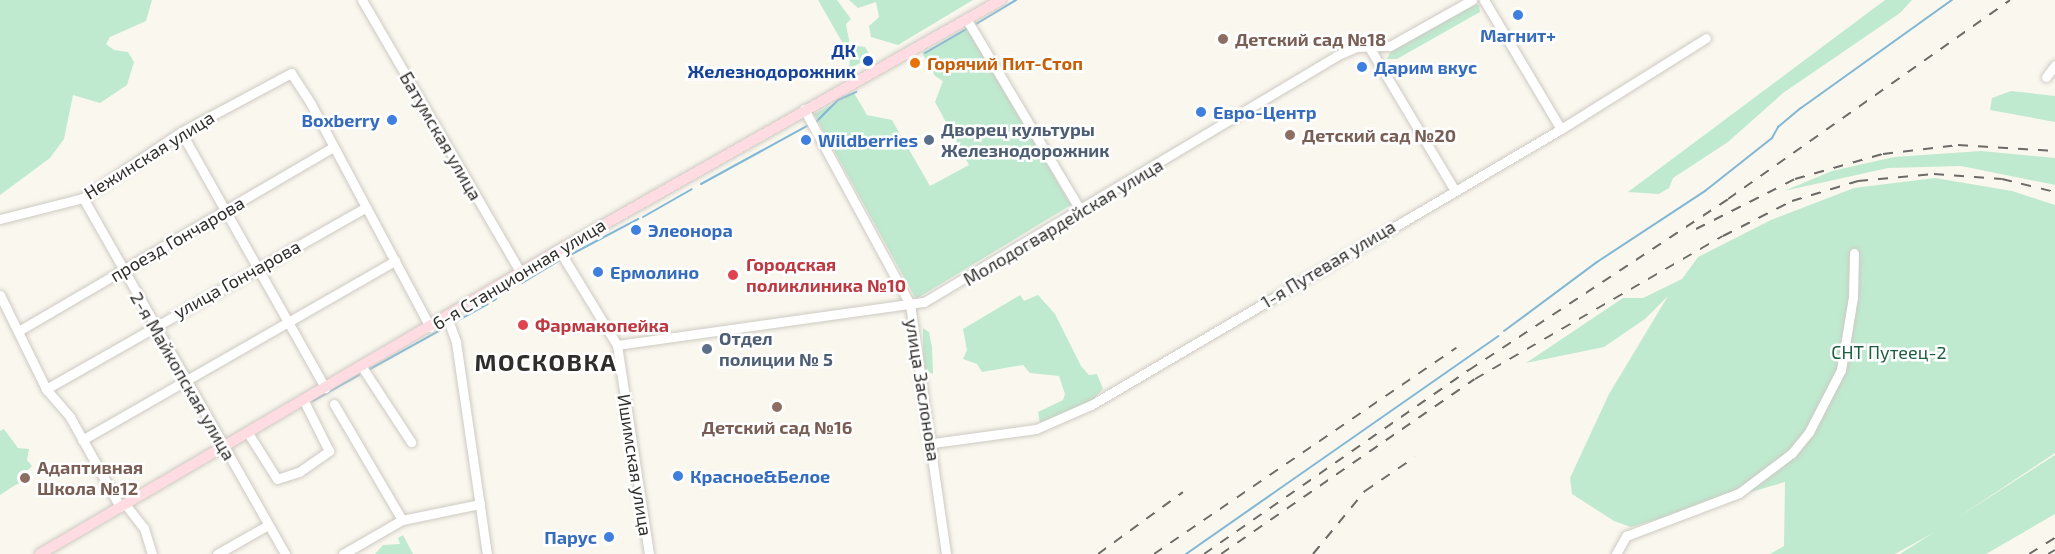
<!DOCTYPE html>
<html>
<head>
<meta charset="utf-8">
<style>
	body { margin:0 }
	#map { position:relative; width:2055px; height:554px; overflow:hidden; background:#faf7ef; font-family:"Exo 2",sans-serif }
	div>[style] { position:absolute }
	.green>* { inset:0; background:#bfead0 }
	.stream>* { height:2px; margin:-1px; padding:0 1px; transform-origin:1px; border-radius:1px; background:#7fb7d5 }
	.roads { filter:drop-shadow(0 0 2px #cdcac2) drop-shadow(0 0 2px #cdcac2) }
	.minor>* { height:9px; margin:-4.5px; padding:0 4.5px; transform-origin:4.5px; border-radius:4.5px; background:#fff }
	.major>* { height:10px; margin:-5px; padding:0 5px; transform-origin:5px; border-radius:5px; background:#ffdce2 }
	.rail>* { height:2px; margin-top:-1px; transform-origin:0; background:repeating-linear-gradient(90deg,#6c6a66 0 10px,transparent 0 20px) }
	.dots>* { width:16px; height:16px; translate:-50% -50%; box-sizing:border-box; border:3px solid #fff; border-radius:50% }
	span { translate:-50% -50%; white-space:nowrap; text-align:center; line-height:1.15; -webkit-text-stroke:5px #fff; paint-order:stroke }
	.shop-label { font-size:18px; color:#366cbe; font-weight:700 }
	.left { translate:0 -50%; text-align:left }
	.right { translate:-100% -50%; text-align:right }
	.education-label { font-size:18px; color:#785e54; font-weight:700 }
	.transit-label { font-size:18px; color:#164399; font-weight:700 }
	.food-label { font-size:18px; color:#c56008; font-weight:700 }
	.service-label { font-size:18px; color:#4e5e75; font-weight:700 }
	.street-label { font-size:18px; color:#2f2e2b }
	.health-label { font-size:18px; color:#be3a42; font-weight:700 }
	.park-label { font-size:18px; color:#1e5e3f }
	.district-label { font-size:24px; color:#2f2e2b; font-weight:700; letter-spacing:1.5px }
</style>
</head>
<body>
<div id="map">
	<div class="green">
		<i style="clip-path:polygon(0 0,152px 0,146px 21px,110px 37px,106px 44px,114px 50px,128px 52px,134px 62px,127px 85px,100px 103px,73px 95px,64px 139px,50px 158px,0 195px)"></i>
		<i style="clip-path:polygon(818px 0,837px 0,851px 19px,846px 24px,850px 45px,865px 47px,871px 57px,849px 69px,850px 56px)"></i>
		<i style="clip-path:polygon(849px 0,973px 0,898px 45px,871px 37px,869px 26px,879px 17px,876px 2px,858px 8px)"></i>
		<i style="clip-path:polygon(1885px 0,1912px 0,1900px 13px,1783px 93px,1728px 142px,1673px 178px,1669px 188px,1659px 194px,1628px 192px)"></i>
		<i style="clip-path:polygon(1473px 4px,1479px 5px,1480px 12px,1397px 59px,1387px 59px,1392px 49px)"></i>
		<i style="clip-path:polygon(967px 28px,1071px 205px,916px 299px,814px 114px,854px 93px,867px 115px,892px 120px,930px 186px,969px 165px,935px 102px,943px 81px,935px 76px,922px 53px)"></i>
		<i style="clip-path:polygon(2011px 91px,2055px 96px,2055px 122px,1990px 110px,1992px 98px)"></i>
		<i style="clip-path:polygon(1981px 151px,2055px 158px,2055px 185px,1961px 166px,1888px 168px,1784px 191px,1832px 171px,1894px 157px)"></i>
		<i style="clip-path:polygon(1935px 178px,2012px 191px,2055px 205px,2055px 453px,1957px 518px,2055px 455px,2055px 514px,1986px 554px,1900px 554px,1933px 533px,1895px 554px,1770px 554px,1784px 546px,1785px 482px,1631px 527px,1614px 521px,1572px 494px,1570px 478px,1609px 394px,1668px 296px,1645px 319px,1604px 347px,1526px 363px,1623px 298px,1643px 298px,1682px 279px,1698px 257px,1771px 220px,1854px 188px)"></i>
		<i style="clip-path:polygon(1020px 295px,1024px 301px,1038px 295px,1055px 314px,1081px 366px,1089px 375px,1097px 374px,1103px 389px,1089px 403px,1040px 423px,1038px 412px,1063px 400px,1065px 394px,1059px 376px,1030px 373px,1023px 365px,982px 372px,977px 364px,963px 359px,967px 350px,963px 329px)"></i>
		<i style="clip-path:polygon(923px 328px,929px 332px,932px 347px,933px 374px,926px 371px,923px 364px)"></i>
		<i style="clip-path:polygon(4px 429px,18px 448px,29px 449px,27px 460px,32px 466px,25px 473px,25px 484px,17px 484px,0 495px,0 431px)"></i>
		<i style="clip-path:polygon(403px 535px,413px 554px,375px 554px,383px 545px,400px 544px,398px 538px)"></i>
	</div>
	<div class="stream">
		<i style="left:976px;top:24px;width:47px;rotate:-31deg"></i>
		<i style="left:925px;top:53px;width:48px;rotate:-30.3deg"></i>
		<i style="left:816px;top:122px;width:31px;rotate:-45deg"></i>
		<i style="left:838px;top:100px;width:20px;rotate:-24deg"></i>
		<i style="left:701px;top:184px;width:121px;rotate:-28.7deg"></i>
		<i style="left:643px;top:217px;width:56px;rotate:-29.7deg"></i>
		<i style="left:572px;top:254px;width:75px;rotate:-27.9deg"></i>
		<i style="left:522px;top:283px;width:44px;rotate:-31.2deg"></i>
		<i style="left:493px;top:301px;width:4px;rotate:-34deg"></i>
		<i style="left:457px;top:321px;width:35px;rotate:-29deg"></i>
		<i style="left:1504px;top:331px;width:116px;rotate:-36.6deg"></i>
		<i style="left:1597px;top:262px;width:129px;rotate:-33.3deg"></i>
		<i style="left:1705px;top:191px;width:85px;rotate:-38.3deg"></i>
		<i style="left:1772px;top:138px;width:13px;rotate:-61deg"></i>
		<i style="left:1778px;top:127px;width:30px;rotate:-40deg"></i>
		<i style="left:1801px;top:108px;width:186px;rotate:-35.6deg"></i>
		<i style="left:370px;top:369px;width:87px;rotate:-28.9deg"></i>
		<i style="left:313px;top:401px;width:53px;rotate:-29.5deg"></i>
		<i style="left:1186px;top:554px;width:381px;rotate:-34.9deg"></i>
	</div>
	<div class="roads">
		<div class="minor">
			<i style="left:362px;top:0;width:316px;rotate:59.8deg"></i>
			<i style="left:1484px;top:0;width:150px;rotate:59.2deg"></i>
			<i style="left:967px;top:20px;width:222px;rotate:59.2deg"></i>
			<i style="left:1369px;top:47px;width:165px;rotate:59.1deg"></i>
			<i style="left:2046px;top:77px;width:15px;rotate:-53deg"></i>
			<i style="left:804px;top:109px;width:222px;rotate:61.5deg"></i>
			<i style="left:910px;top:304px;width:253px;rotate:81.8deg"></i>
			<i style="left:181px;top:132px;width:294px;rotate:60.6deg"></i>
			<i style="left:83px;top:198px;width:409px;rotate:60.4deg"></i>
			<i style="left:0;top:219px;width:86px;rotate:-14.2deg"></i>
			<i style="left:83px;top:198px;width:118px;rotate:-34deg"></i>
			<i style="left:181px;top:132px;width:125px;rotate:-28.2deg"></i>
			<i style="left:291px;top:73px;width:37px;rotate:57deg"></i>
			<i style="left:311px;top:104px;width:253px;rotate:61.9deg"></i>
			<i style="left:559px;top:250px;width:111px;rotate:58.6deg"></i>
			<i style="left:617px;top:345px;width:211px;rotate:81.3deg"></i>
			<i style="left:0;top:295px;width:105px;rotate:63.9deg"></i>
			<i style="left:46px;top:389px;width:37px;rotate:49deg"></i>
			<i style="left:70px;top:417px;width:103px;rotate:60.9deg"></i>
			<i style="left:447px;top:317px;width:27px;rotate:70deg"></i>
			<i style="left:456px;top:342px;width:214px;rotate:81.7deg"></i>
			<i style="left:20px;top:330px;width:363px;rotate:-30.3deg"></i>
			<i style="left:617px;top:345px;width:310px;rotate:-8deg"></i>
			<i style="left:924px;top:302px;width:480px;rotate:-30.8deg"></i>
			<i style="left:1336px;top:56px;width:22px;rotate:-24deg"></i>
			<i style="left:1356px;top:47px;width:34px;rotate:-2deg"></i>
			<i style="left:1390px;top:46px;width:94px;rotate:-29.3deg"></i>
			<i style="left:362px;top:367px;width:90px;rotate:56.8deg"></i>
			<i style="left:46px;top:389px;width:368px;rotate:-29.6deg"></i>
			<i style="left:334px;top:404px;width:134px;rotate:59.6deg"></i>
			<i style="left:248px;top:433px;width:54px;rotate:57.8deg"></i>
			<i style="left:277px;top:479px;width:23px;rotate:-18deg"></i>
			<i style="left:299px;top:472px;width:37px;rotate:-35deg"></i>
			<i style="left:329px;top:451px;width:56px;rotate:-116.6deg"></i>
			<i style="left:82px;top:440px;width:361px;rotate:-29.8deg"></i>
			<i style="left:933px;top:443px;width:104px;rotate:-7.7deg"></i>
			<i style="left:1036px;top:429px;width:60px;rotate:-23.6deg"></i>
			<i style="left:1091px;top:405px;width:545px;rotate:-30.42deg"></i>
			<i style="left:1561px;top:129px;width:171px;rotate:-32.1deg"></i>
			<i style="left:125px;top:504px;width:31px;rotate:52deg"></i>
			<i style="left:144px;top:528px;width:27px;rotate:73deg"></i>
			<i style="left:217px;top:554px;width:59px;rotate:-29.6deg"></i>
			<i style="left:343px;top:554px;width:68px;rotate:-30deg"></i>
			<i style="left:402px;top:520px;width:80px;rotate:-11.6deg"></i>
			<i style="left:1616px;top:554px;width:21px;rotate:-61deg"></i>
			<i style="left:1626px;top:536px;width:121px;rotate:-20.8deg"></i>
			<i style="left:1739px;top:493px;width:66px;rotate:-37deg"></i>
			<i style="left:1792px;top:453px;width:27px;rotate:-51deg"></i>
			<i style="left:1809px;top:432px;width:70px;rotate:-62.7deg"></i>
			<i style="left:1841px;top:370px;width:74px;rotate:-80.7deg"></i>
			<i style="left:1853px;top:297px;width:44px;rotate:-88.7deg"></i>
		</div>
		<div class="major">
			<i style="left:40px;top:554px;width:601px;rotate:-30.36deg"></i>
			<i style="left:559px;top:250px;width:508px;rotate:-29.49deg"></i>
		</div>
	</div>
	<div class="rail">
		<i style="left:1696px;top:229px;width:111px;rotate:-26.8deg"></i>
		<i style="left:1795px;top:179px;width:91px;rotate:-15.9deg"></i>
		<i style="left:1883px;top:154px;width:76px;rotate:-6.8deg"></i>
		<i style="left:1958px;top:145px;width:97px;rotate:3.5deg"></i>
		<i style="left:1098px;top:554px;width:105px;rotate:-36.1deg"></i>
		<i style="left:1154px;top:554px;width:366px;rotate:-34.3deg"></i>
		<i style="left:1204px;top:554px;width:323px;rotate:-34.8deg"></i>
		<i style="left:1469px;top:370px;width:310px;rotate:-33.4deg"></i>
		<i style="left:1728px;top:199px;width:345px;rotate:-35.2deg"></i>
		<i style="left:1221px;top:554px;width:308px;rotate:-34.6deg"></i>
		<i style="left:1475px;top:379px;width:286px;rotate:-30deg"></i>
		<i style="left:1723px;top:236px;width:77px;rotate:-26.9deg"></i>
		<i style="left:1792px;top:201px;width:69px;rotate:-16.9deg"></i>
		<i style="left:1858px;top:181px;width:76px;rotate:-5.3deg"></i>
		<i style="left:1934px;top:174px;width:68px;rotate:4.2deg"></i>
		<i style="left:2002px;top:179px;width:55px;rotate:13.8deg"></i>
		<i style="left:1313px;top:554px;width:82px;rotate:-50.5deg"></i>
		<i style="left:1365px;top:491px;width:60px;rotate:-34.2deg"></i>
		<i style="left:2029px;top:554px;width:31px;rotate:-32deg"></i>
		<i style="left:2048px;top:554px;width:8px;rotate:-30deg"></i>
	</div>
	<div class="dots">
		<i style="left:1518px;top:15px;background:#3f7fe0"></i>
		<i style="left:1223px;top:39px;background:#8d6e63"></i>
		<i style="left:868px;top:61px;background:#1a4fb4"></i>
		<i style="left:915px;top:63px;background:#e8710a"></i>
		<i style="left:1362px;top:67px;background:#3f7fe0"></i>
		<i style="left:1201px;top:112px;background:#3f7fe0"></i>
		<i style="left:392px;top:120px;background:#3f7fe0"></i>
		<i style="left:1290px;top:135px;background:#8d6e63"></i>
		<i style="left:806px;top:140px;background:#3f7fe0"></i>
		<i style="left:929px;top:140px;background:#5c6f8a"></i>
		<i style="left:636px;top:230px;background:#3f7fe0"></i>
		<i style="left:598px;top:272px;background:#3f7fe0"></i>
		<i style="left:733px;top:275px;background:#e0444e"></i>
		<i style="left:523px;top:325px;background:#e0444e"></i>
		<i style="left:707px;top:349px;background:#5c6f8a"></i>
		<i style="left:777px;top:407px;background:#8d6e63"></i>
		<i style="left:678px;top:476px;background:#3f7fe0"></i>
		<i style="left:25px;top:478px;background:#8d6e63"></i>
		<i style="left:609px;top:537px;background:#3f7fe0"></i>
	</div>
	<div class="shop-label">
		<span style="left:1518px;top:35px">Магнит+</span>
		<span class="left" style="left:1374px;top:67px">Дарим вкус</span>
		<span class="left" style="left:1213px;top:112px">Евро-Центр</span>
		<span class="right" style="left:380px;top:120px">Boxberry</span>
		<span class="left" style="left:818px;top:140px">Wildberries</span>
		<span class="left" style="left:648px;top:230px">Элеонора</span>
		<span class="left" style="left:610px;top:272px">Ермолино</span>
		<span class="left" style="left:690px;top:476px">Красное&amp;Белое</span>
		<span class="right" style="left:597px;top:537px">Парус</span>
	</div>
	<div class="education-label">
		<span class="left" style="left:1235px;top:39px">Детский сад №18</span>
		<span class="left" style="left:1302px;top:135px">Детский сад №20</span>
		<span style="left:777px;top:427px">Детский сад №16</span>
		<span class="left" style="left:37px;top:478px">Адаптивная<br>Школа №12</span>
	</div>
	<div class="transit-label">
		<span class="right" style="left:856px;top:61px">ДК<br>Железнодорожник</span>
	</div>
	<div class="food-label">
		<span class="left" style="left:927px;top:63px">Горячий Пит-Стоп</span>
	</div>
	<div class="service-label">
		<span class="left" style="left:941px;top:140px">Дворец культуры<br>Железнодорожник</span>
		<span class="left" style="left:719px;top:349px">Отдел<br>полиции № 5</span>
	</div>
	<div class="street-label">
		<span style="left:441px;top:136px;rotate:60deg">Батумская улица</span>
		<span style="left:149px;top:155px;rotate:-32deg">Нежинская улица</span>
		<span style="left:1063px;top:222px;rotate:-31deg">Молодогвардейская улица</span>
		<span style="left:177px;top:239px;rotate:-30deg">проезд Гончарова</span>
		<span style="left:1328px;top:264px;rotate:-31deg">1-я Путевая улица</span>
		<span style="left:519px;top:274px;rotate:-31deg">6-я Станционная улица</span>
		<span style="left:237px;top:279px;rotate:-29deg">улица Гончарова</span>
		<span style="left:183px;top:376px;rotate:60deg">2-я Майкопская улица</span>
		<span style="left:923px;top:390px;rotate:81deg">улица Заслонова</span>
		<span style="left:635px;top:465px;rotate:81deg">Ишимская улица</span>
	</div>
	<div class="health-label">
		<span class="left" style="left:746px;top:275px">Городская<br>поликлиника №10</span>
		<span class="left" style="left:535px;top:325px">Фармакопейка</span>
	</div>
	<div class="park-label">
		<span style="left:1889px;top:352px">СНТ Путеец-2</span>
	</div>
	<div class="district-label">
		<span style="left:546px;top:362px">МОСКОВКА</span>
	</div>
</div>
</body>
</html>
